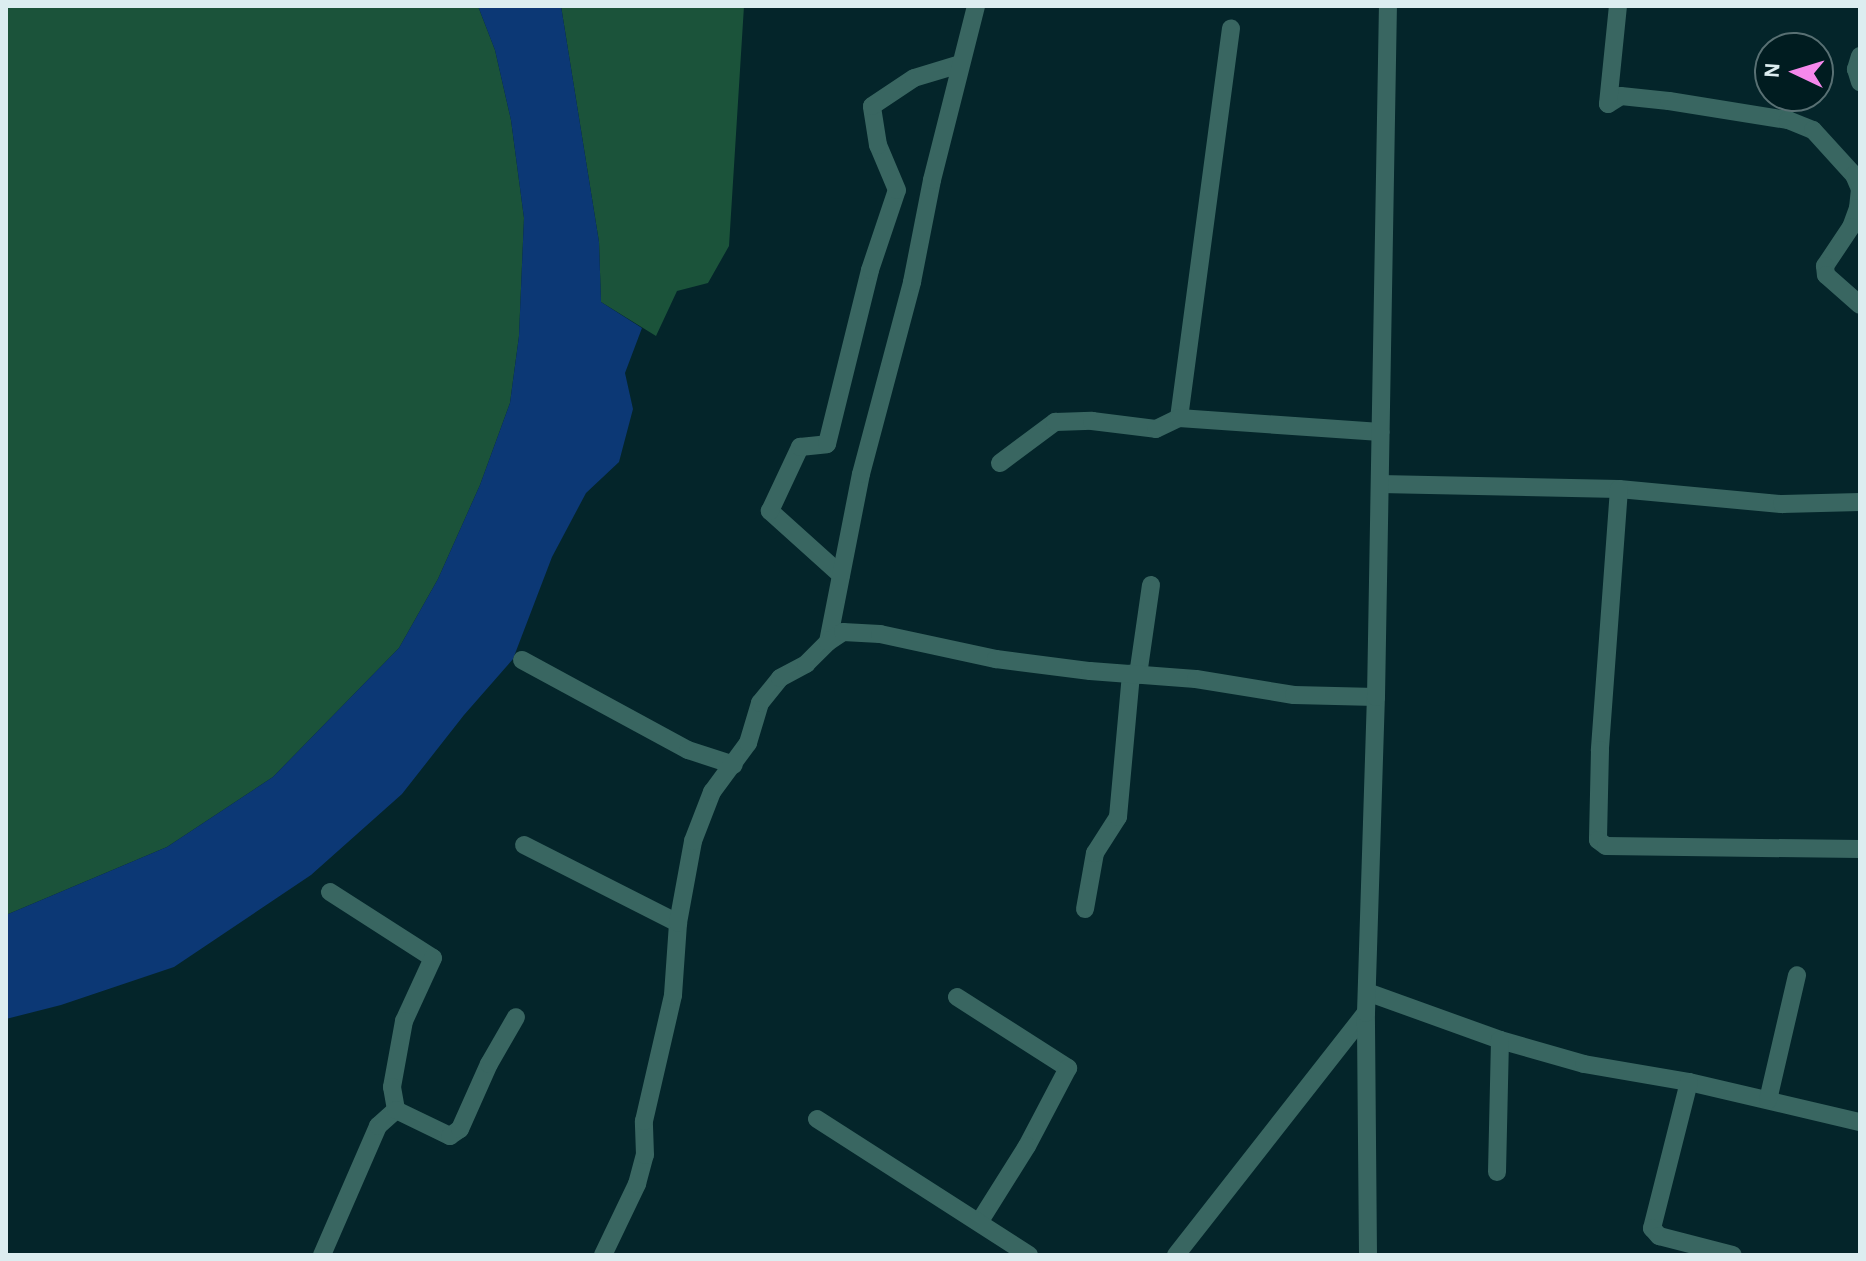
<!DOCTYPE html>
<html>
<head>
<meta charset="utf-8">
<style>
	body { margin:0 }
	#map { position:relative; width:1866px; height:1261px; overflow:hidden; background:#04252a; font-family:"Alegreya Sans",sans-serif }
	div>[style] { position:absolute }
	.green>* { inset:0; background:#1b533a }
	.water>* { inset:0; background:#0c3875 }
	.minor>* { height:18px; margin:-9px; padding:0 9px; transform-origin:9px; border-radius:9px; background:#396661 }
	span { translate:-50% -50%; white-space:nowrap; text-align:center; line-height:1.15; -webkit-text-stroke:6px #001c20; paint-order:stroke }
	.frame { position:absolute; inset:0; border:8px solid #dcedf0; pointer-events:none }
	.north { position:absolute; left:1754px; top:32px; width:80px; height:80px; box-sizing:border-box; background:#001c20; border:2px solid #587073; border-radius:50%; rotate:274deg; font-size:22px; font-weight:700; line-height:32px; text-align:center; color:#dcedf0 }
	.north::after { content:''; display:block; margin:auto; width:28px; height:36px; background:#f688ec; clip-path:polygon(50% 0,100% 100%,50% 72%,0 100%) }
</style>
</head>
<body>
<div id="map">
	<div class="green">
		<i style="clip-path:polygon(6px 6px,478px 6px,495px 50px,511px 120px,524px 218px,519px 336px,510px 403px,480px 485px,438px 579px,399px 648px,273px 777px,167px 847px,6px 915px)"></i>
		<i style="clip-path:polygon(561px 6px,744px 6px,729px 246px,708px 283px,677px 291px,656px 336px,601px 302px,599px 242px)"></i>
	</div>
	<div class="water">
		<i style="clip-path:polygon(478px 6px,561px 6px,599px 242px,601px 302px,642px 328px,625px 373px,633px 409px,619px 462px,586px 493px,552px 557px,513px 659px,464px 715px,402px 794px,311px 875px,174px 967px,61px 1005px,6px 1019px,6px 915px,167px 847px,273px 777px,399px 648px,438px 579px,480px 485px,510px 403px,519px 336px,524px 218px,511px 120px,495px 50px)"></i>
	</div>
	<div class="minor">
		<i style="left:1860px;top:56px;width:14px;rotate:107deg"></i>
		<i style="left:1856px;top:69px;width:14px;rotate:73deg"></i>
		<i style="left:1608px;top:104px;width:15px;rotate:-32deg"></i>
		<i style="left:1621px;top:96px;width:48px;rotate:5.9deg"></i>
		<i style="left:1669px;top:101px;width:121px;rotate:9.1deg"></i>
		<i style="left:1788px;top:120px;width:27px;rotate:22deg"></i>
		<i style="left:1813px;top:130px;width:61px;rotate:47.7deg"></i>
		<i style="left:1854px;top:175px;width:15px;rotate:67deg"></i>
		<i style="left:1860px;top:189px;width:19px;rotate:96deg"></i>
		<i style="left:1858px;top:208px;width:20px;rotate:110deg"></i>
		<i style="left:1851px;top:227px;width:47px;rotate:123.7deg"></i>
		<i style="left:1825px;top:266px;width:9px;rotate:84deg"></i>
		<i style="left:1826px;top:275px;width:45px;rotate:41.4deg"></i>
		<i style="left:1608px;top:104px;width:99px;rotate:-84.2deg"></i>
		<i style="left:1179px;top:418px;width:393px;rotate:-82.4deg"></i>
		<i style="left:1000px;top:463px;width:69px;rotate:-36.7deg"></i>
		<i style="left:1055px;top:422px;width:37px;rotate:-2deg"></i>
		<i style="left:1092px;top:421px;width:64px;rotate:7.1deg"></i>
		<i style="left:1156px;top:429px;width:25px;rotate:-26deg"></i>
		<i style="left:1179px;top:418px;width:202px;rotate:4deg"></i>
		<i style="left:1380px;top:484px;width:239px;rotate:1.2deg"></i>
		<i style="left:1619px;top:489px;width:164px;rotate:5.3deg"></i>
		<i style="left:1782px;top:504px;width:78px;rotate:-1.5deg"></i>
		<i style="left:1619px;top:489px;width:262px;rotate:94.2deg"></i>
		<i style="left:1600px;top:750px;width:90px;rotate:91.3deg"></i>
		<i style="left:1598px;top:840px;width:10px;rotate:37deg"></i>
		<i style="left:1606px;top:846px;width:254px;rotate:0.7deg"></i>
		<i style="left:841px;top:575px;width:96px;rotate:-138deg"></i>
		<i style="left:770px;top:511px;width:71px;rotate:-64.9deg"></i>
		<i style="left:800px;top:447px;width:27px;rotate:-6deg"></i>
		<i style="left:827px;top:444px;width:179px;rotate:-76.1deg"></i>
		<i style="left:870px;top:270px;width:84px;rotate:-71.4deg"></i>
		<i style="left:897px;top:190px;width:49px;rotate:-112.9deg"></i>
		<i style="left:878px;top:145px;width:39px;rotate:-99deg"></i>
		<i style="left:872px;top:106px;width:50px;rotate:-33.7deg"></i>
		<i style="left:914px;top:78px;width:48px;rotate:-16.9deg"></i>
		<i style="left:828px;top:642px;width:171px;rotate:-78.9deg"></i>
		<i style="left:861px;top:474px;width:199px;rotate:-75.1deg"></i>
		<i style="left:912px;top:282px;width:104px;rotate:-78.9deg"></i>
		<i style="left:932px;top:180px;width:179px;rotate:-75.8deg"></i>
		<i style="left:522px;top:660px;width:189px;rotate:28.5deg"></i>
		<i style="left:688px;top:750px;width:48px;rotate:18.1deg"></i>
		<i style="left:1138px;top:675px;width:91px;rotate:-81.8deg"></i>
		<i style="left:524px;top:845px;width:173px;rotate:26.9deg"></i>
		<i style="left:330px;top:892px;width:122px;rotate:32.7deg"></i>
		<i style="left:433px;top:958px;width:69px;rotate:114.7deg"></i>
		<i style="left:404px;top:1021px;width:67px;rotate:100.3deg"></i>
		<i style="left:392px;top:1087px;width:23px;rotate:80deg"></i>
		<i style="left:1085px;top:909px;width:57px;rotate:-79.9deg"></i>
		<i style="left:1095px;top:853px;width:43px;rotate:-57.4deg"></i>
		<i style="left:1118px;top:817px;width:144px;rotate:-84.8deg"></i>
		<i style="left:1367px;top:992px;width:141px;rotate:19.8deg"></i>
		<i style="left:1500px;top:1040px;width:87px;rotate:15.9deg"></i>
		<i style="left:1584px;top:1064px;width:107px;rotate:9.7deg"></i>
		<i style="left:1689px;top:1082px;width:176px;rotate:13.2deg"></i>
		<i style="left:957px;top:997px;width:132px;rotate:32.6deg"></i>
		<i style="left:1068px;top:1068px;width:88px;rotate:117.7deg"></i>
		<i style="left:1027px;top:1146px;width:89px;rotate:122.1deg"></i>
		<i style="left:1689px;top:1082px;width:151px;rotate:104.2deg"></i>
		<i style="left:1652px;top:1228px;width:11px;rotate:49deg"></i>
		<i style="left:1659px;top:1236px;width:76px;rotate:14.4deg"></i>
		<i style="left:1768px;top:1100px;width:128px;rotate:-76.9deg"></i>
		<i style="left:817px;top:1119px;width:252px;rotate:32.7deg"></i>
		<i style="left:1497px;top:1172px;width:132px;rotate:-88.7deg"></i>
		<i style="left:322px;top:1255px;width:141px;rotate:-66.5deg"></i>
		<i style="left:378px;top:1126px;width:24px;rotate:-42deg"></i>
		<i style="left:396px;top:1110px;width:60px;rotate:25.7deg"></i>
		<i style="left:450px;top:1136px;width:12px;rotate:-35deg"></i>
		<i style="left:460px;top:1129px;width:71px;rotate:-66deg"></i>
		<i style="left:489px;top:1064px;width:54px;rotate:-60.1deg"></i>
		<i style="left:603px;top:1255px;width:79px;rotate:-64.4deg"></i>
		<i style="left:637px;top:1184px;width:30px;rotate:-75deg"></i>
		<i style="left:645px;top:1155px;width:34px;rotate:-92deg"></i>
		<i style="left:644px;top:1121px;width:129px;rotate:-77deg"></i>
		<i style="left:673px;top:995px;width:72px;rotate:-86deg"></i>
		<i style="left:678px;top:923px;width:83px;rotate:-79.6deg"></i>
		<i style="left:693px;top:841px;width:53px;rotate:-68.8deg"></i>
		<i style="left:712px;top:792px;width:61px;rotate:-53.7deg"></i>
		<i style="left:748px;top:743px;width:42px;rotate:-73.3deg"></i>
		<i style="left:760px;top:703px;width:32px;rotate:-51deg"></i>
		<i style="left:780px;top:678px;width:30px;rotate:-28deg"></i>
		<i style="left:806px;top:664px;width:31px;rotate:-45deg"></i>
		<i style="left:828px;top:642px;width:18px;rotate:-34deg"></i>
		<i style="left:843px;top:632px;width:37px;rotate:3deg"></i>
		<i style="left:880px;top:634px;width:119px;rotate:12.2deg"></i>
		<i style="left:996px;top:659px;width:95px;rotate:7.3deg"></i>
		<i style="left:1090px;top:671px;width:106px;rotate:4.3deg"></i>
		<i style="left:1196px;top:679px;width:99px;rotate:9.3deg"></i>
		<i style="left:1294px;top:695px;width:82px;rotate:1.4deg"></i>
		<i style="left:1176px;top:1255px;width:308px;rotate:-51.9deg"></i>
		<i style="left:1368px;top:1255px;width:242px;rotate:-90.5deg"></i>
		<i style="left:1366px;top:1013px;width:316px;rotate:-88.2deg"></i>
		<i style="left:1376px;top:697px;width:691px;rotate:-89.01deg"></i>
	</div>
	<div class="frame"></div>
	<div class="north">N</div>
</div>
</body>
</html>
